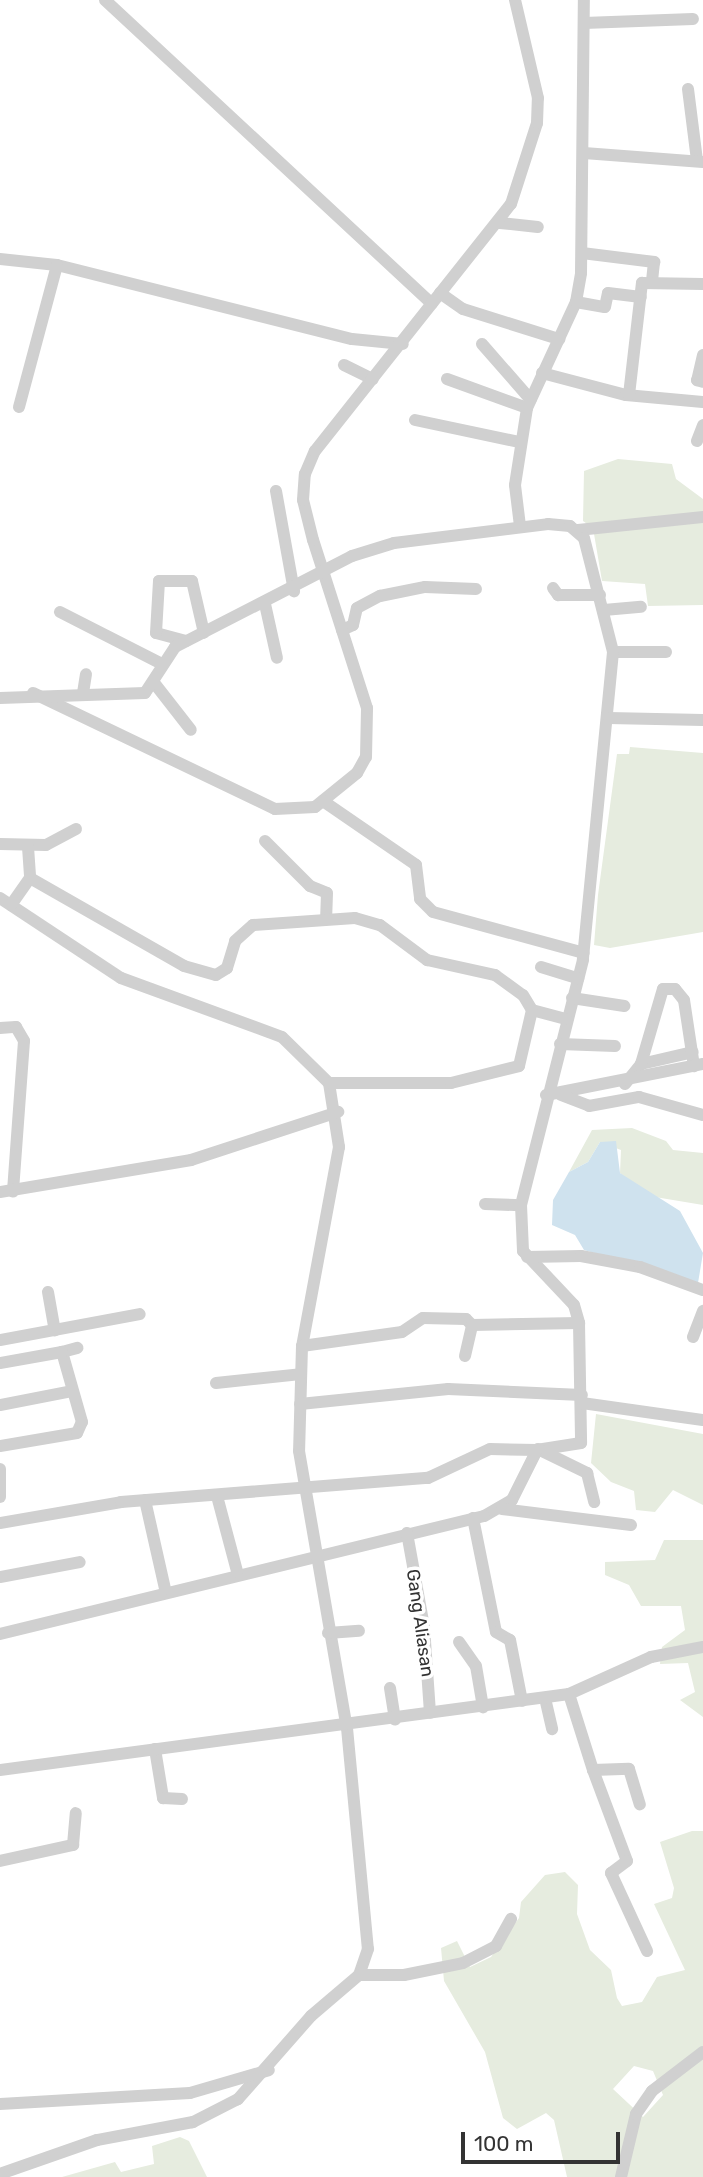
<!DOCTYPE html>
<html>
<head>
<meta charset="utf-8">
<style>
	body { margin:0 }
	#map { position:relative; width:703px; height:2177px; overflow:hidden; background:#fff; font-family:Rubik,sans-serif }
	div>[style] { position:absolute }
	.green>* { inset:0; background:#e6ecdf }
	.water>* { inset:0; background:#cfe2ee }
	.street>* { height:12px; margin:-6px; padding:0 6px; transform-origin:6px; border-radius:6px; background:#d0d0d0 }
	span { translate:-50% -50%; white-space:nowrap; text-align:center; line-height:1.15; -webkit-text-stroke:7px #fff; paint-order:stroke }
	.street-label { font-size:18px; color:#333 }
	.scale { position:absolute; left:461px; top:2132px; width:159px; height:32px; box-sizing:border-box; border:4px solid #333; border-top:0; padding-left:9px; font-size:21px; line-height:24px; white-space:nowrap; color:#333; -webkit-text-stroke:5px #fff; paint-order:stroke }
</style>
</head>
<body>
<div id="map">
	<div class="green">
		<i style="clip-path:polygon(618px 459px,672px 464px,676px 479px,703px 499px,703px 605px,648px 606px,645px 584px,602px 581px,593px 528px,583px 521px,584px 471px)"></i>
		<i style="clip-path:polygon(630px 747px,703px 753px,703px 932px,610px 948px,594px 945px,598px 895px,617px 754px,629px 754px)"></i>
		<i style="clip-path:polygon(632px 1128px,666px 1141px,673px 1150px,703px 1153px,703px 1205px,649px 1196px,620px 1173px,621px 1150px,600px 1142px,588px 1162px,569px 1172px,592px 1130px)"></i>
		<i style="clip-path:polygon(596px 1414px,703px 1434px,703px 1505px,673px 1490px,655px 1512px,636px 1510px,634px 1491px,611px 1482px,591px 1463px)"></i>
		<i style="clip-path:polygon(664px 1540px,703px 1540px,703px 1717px,680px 1700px,695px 1692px,688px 1663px,660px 1664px,662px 1647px,685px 1630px,681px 1606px,641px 1606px,629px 1585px,605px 1575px,605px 1562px,655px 1560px)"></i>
		<i style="clip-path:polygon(evenodd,692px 1831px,703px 1831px,703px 2177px,567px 2177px,554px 2120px,546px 2113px,517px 2129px,503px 2118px,485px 2052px,444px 1981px,441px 1948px,457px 1941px,470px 1967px,491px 1957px,519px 1918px,521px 1902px,545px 1875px,565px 1872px,578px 1885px,577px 1914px,590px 1950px,611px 1970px,617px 1998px,622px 2006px,642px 2002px,657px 1977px,685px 1970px,654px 1904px,672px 1898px,674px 1888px,660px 1842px,692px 1831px,634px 2066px,653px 2071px,663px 2095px,643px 2117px,613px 2089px,634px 2066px)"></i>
		<i style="clip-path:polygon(180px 2137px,189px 2141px,207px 2177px,62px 2177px,115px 2162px,121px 2172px,154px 2164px,152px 2146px)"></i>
	</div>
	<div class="water">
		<i style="clip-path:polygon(616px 1141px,620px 1173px,680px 1211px,703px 1253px,698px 1283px,584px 1250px,575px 1235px,552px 1225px,553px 1200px,569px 1172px,588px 1162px,600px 1142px)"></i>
	</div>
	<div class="street">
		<i style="left:105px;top:0;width:446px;rotate:42.9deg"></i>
		<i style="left:584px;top:23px;width:109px;rotate:-2.1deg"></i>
		<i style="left:688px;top:89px;width:72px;rotate:82.8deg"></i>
		<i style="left:584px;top:153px;width:119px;rotate:4.3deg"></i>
		<i style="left:500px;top:223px;width:38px;rotate:6deg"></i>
		<i style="left:582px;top:253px;width:73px;rotate:7.1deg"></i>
		<i style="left:654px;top:262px;width:20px;rotate:96deg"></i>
		<i style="left:0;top:259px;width:57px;rotate:6deg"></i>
		<i style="left:57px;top:265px;width:304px;rotate:14.1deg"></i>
		<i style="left:352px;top:339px;width:51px;rotate:5.6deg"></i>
		<i style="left:440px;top:293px;width:28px;rotate:35deg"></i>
		<i style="left:463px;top:309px;width:101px;rotate:17.4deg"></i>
		<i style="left:576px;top:302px;width:29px;rotate:10deg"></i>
		<i style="left:605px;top:307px;width:14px;rotate:-78deg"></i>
		<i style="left:608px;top:293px;width:33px;rotate:7deg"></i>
		<i style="left:482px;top:344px;width:74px;rotate:48.8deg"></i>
		<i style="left:703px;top:355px;width:26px;rotate:103deg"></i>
		<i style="left:697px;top:380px;width:6px;rotate:18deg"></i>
		<i style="left:344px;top:365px;width:32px;rotate:26deg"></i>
		<i style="left:542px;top:373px;width:87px;rotate:14.7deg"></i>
		<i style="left:626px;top:395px;width:77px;rotate:5.2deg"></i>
		<i style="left:447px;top:379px;width:85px;rotate:19.9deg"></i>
		<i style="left:629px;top:395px;width:113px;rotate:-83.4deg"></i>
		<i style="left:642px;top:283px;width:61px;rotate:0.9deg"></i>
		<i style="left:19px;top:407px;width:147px;rotate:-75deg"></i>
		<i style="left:415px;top:420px;width:106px;rotate:11.9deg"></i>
		<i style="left:697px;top:441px;width:17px;rotate:-69deg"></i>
		<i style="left:276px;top:491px;width:102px;rotate:79.8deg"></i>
		<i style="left:520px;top:526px;width:41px;rotate:-97deg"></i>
		<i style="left:515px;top:485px;width:78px;rotate:-81.1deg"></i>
		<i style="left:527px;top:408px;width:117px;rotate:-65.2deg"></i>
		<i style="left:576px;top:302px;width:29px;rotate:-80deg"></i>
		<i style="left:581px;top:273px;width:273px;rotate:-89.4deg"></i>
		<i style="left:578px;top:530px;width:126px;rotate:-5.9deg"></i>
		<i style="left:553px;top:588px;width:9px;rotate:54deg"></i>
		<i style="left:558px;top:595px;width:42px"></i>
		<i style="left:265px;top:604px;width:55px;rotate:77.5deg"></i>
		<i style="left:604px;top:610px;width:37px;rotate:-5deg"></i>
		<i style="left:60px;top:612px;width:112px;rotate:27deg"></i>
		<i style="left:342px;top:630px;width:12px;rotate:-24deg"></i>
		<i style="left:353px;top:625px;width:17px;rotate:-77deg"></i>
		<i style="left:357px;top:608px;width:26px;rotate:-28deg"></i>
		<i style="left:380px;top:596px;width:46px;rotate:-11.3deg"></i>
		<i style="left:425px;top:587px;width:51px;rotate:2.2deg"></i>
		<i style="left:186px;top:641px;width:31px;rotate:-165deg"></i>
		<i style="left:156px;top:633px;width:52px;rotate:-86.7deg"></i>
		<i style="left:159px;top:581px;width:33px"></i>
		<i style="left:192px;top:581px;width:53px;rotate:77deg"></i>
		<i style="left:613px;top:652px;width:53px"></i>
		<i style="left:155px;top:684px;width:58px;rotate:52deg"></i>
		<i style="left:33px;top:693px;width:268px;rotate:25.6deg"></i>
		<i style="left:275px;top:809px;width:40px;rotate:-2.9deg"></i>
		<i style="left:315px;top:807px;width:54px;rotate:-39deg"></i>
		<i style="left:357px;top:773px;width:18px;rotate:-61deg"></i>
		<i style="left:366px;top:757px;width:49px;rotate:-88.8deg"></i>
		<i style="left:367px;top:708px;width:176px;rotate:-107.8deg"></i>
		<i style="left:313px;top:540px;width:41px;rotate:-104deg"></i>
		<i style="left:303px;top:500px;width:26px;rotate:-86deg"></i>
		<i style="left:305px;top:474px;width:25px;rotate:-67deg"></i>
		<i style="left:315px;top:451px;width:315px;rotate:-51.6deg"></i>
		<i style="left:511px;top:204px;width:85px;rotate:-72.2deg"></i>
		<i style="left:537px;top:123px;width:25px;rotate:-88deg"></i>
		<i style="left:538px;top:98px;width:101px;rotate:-103.2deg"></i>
		<i style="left:83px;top:693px;width:19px;rotate:-81deg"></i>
		<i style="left:0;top:698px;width:145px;rotate:-2deg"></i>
		<i style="left:145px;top:693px;width:55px;rotate:-56.9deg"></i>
		<i style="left:175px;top:647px;width:199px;rotate:-27.2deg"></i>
		<i style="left:352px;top:556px;width:44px;rotate:-17.2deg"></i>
		<i style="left:394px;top:543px;width:155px;rotate:-7deg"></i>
		<i style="left:548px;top:524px;width:22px;rotate:5deg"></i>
		<i style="left:570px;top:526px;width:18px;rotate:41deg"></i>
		<i style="left:584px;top:538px;width:118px;rotate:75.7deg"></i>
		<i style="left:613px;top:652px;width:309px;rotate:95.6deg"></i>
		<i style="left:583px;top:960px;width:253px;rotate:104.2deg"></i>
		<i style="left:521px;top:1205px;width:46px;rotate:87.5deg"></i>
		<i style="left:523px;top:1251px;width:74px;rotate:46.6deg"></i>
		<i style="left:574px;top:1305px;width:19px;rotate:74deg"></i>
		<i style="left:579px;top:1323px;width:120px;rotate:89deg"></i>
		<i style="left:581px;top:1443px;width:45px;rotate:171deg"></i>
		<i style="left:537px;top:1450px;width:56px;rotate:116.6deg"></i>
		<i style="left:512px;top:1500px;width:32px;rotate:150deg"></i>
		<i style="left:484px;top:1516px;width:498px;rotate:166.3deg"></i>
		<i style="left:609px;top:718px;width:94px;rotate:1.2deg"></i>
		<i style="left:323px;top:801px;width:113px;rotate:34.5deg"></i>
		<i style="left:416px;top:865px;width:34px;rotate:83deg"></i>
		<i style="left:420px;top:899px;width:18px;rotate:45deg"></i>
		<i style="left:433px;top:912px;width:156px;rotate:15.2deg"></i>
		<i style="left:265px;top:841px;width:64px;rotate:45deg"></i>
		<i style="left:310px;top:886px;width:18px;rotate:22deg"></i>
		<i style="left:327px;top:893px;width:25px;rotate:92deg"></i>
		<i style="left:0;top:844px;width:46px;rotate:1.2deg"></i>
		<i style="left:46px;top:845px;width:34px;rotate:-28deg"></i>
		<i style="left:28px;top:847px;width:31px;rotate:86deg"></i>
		<i style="left:0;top:898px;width:145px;rotate:33.5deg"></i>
		<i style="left:121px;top:978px;width:171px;rotate:20.1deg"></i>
		<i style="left:282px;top:1037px;width:66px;rotate:44.4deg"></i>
		<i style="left:329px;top:1083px;width:65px;rotate:81.1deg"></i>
		<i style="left:339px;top:1147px;width:202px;rotate:100.5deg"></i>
		<i style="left:302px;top:1346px;width:105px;rotate:91.6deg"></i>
		<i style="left:299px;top:1451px;width:281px;rotate:80.2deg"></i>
		<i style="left:347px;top:1728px;width:222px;rotate:84.6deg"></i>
		<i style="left:368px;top:1949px;width:28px;rotate:109deg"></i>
		<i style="left:359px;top:1975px;width:63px;rotate:139.5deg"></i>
		<i style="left:311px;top:2016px;width:111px;rotate:131.3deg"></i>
		<i style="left:238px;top:2099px;width:51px;rotate:152.9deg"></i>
		<i style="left:193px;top:2122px;width:98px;rotate:169.4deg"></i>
		<i style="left:97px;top:2140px;width:103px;rotate:160.7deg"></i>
		<i style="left:11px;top:905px;width:33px;rotate:-55deg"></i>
		<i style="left:30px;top:878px;width:177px;rotate:29.7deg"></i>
		<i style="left:184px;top:966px;width:33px;rotate:16deg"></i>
		<i style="left:216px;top:975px;width:13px;rotate:-32deg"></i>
		<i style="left:227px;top:968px;width:28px;rotate:-73deg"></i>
		<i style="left:235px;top:941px;width:24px;rotate:-42deg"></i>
		<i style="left:253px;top:925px;width:102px;rotate:-3.9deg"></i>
		<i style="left:355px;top:918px;width:26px;rotate:16deg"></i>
		<i style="left:380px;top:925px;width:59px;rotate:36.7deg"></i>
		<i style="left:427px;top:960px;width:70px;rotate:12.4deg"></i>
		<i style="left:495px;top:975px;width:34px;rotate:36deg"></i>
		<i style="left:523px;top:995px;width:17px;rotate:59deg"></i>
		<i style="left:532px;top:1010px;width:35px;rotate:15deg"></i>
		<i style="left:541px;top:967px;width:39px;rotate:17deg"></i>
		<i style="left:572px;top:998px;width:53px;rotate:8.7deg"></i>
		<i style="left:0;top:1028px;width:16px;rotate:-4deg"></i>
		<i style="left:16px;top:1027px;width:16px;rotate:60deg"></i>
		<i style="left:24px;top:1041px;width:151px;rotate:94.2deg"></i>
		<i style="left:560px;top:1044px;width:55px;rotate:2.1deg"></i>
		<i style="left:641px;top:1064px;width:53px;rotate:-13deg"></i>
		<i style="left:329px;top:1083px;width:122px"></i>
		<i style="left:451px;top:1083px;width:70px;rotate:-14deg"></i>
		<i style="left:519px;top:1066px;width:57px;rotate:-76.9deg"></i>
		<i style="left:625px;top:1084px;width:26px;rotate:-51deg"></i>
		<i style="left:641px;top:1064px;width:78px;rotate:-73.7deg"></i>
		<i style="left:663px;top:989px;width:12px"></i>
		<i style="left:675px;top:989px;width:14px;rotate:51deg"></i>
		<i style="left:684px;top:1000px;width:67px;rotate:81.4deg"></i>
		<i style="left:546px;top:1095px;width:160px;rotate:-11.2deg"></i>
		<i style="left:561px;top:1095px;width:30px;rotate:21deg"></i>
		<i style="left:589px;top:1106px;width:51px;rotate:-10.2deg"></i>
		<i style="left:639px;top:1097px;width:66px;rotate:15.7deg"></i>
		<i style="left:0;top:1192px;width:194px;rotate:-9.5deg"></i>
		<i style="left:191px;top:1160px;width:155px;rotate:-18.1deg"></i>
		<i style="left:485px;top:1204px;width:36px;rotate:2deg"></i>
		<i style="left:527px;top:1257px;width:54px;rotate:-1.1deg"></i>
		<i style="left:581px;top:1256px;width:60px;rotate:10.6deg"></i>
		<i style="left:640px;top:1267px;width:67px;rotate:20.1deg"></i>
		<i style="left:48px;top:1292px;width:39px;rotate:80deg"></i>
		<i style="left:693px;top:1337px;width:28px;rotate:-69deg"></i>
		<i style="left:0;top:1340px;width:142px;rotate:-10.5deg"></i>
		<i style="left:302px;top:1346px;width:101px;rotate:-8deg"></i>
		<i style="left:402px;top:1332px;width:25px;rotate:-34deg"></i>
		<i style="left:423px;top:1318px;width:43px;rotate:1.3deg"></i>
		<i style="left:466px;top:1319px;width:8px;rotate:45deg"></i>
		<i style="left:62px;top:1352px;width:16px;rotate:-15deg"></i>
		<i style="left:465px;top:1356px;width:32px;rotate:-77deg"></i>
		<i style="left:472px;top:1325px;width:107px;rotate:-1.1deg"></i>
		<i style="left:216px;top:1383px;width:85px;rotate:-6deg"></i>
		<i style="left:582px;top:1403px;width:122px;rotate:8deg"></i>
		<i style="left:300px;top:1404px;width:149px;rotate:-5.8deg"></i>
		<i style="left:448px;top:1389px;width:134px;rotate:2.6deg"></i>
		<i style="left:0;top:1405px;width:73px;rotate:-11deg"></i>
		<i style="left:0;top:1446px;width:78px;rotate:-9.6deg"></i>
		<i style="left:77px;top:1433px;width:12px;rotate:-66deg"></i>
		<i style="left:82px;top:1422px;width:73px;rotate:-105.9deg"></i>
		<i style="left:62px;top:1352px;width:63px;rotate:169.9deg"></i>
		<i style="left:538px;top:1449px;width:55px;rotate:26.1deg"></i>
		<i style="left:587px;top:1473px;width:30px;rotate:76deg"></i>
		<i style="left:0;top:1469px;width:28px;rotate:90deg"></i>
		<i style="left:217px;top:1496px;width:78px;rotate:75.1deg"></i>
		<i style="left:145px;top:1500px;width:91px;rotate:77.3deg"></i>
		<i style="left:502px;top:1509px;width:130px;rotate:7.1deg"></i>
		<i style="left:473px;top:1518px;width:116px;rotate:78.6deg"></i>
		<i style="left:496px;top:1632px;width:16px;rotate:30deg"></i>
		<i style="left:510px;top:1640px;width:62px;rotate:78.9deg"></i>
		<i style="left:0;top:1523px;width:123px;rotate:-9.8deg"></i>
		<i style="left:121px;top:1502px;width:308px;rotate:-4.5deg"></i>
		<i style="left:428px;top:1478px;width:68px;rotate:-25.1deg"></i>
		<i style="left:490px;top:1449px;width:47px;rotate:1.2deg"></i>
		<i style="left:407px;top:1533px;width:96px;rotate:79.7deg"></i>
		<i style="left:424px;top:1627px;width:86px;rotate:86deg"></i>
		<i style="left:0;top:1577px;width:81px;rotate:-10.6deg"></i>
		<i style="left:328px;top:1633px;width:31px;rotate:-4deg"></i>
		<i style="left:459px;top:1642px;width:29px;rotate:55deg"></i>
		<i style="left:476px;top:1666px;width:42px;rotate:80.3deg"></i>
		<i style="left:390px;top:1688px;width:32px;rotate:81deg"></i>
		<i style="left:569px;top:1694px;width:80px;rotate:72.5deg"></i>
		<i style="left:593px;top:1770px;width:36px;rotate:-2deg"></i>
		<i style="left:629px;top:1769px;width:37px;rotate:73deg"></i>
		<i style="left:545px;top:1698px;width:32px;rotate:77deg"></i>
		<i style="left:155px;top:1749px;width:50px;rotate:80.7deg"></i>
		<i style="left:163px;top:1798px;width:19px;rotate:3deg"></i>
		<i style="left:0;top:1770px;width:574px;rotate:-7.61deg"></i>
		<i style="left:569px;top:1694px;width:90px;rotate:-24.3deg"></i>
		<i style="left:651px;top:1657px;width:53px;rotate:-10.9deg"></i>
		<i style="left:593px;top:1770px;width:97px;rotate:69.5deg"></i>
		<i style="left:627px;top:1861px;width:20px;rotate:143deg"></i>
		<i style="left:611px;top:1873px;width:86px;rotate:65.2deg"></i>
		<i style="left:0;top:1861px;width:75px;rotate:-12.4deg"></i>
		<i style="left:73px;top:1845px;width:32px;rotate:-85deg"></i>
		<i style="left:359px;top:1975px;width:45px"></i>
		<i style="left:404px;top:1975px;width:60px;rotate:-11.5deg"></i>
		<i style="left:463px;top:1963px;width:37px;rotate:-27deg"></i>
		<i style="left:496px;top:1946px;width:31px;rotate:-61deg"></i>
		<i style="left:0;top:2104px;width:190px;rotate:-3.3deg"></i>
		<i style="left:190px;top:2093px;width:82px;rotate:-16.2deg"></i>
		<i style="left:621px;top:2177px;width:65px;rotate:-76.6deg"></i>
		<i style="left:636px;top:2114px;width:28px;rotate:-55deg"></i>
		<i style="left:652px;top:2091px;width:64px;rotate:-37.4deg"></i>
	</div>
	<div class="street-label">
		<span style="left:420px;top:1623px;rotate:82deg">Gang Aliasan</span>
	</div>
	<div class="scale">100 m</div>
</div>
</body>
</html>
